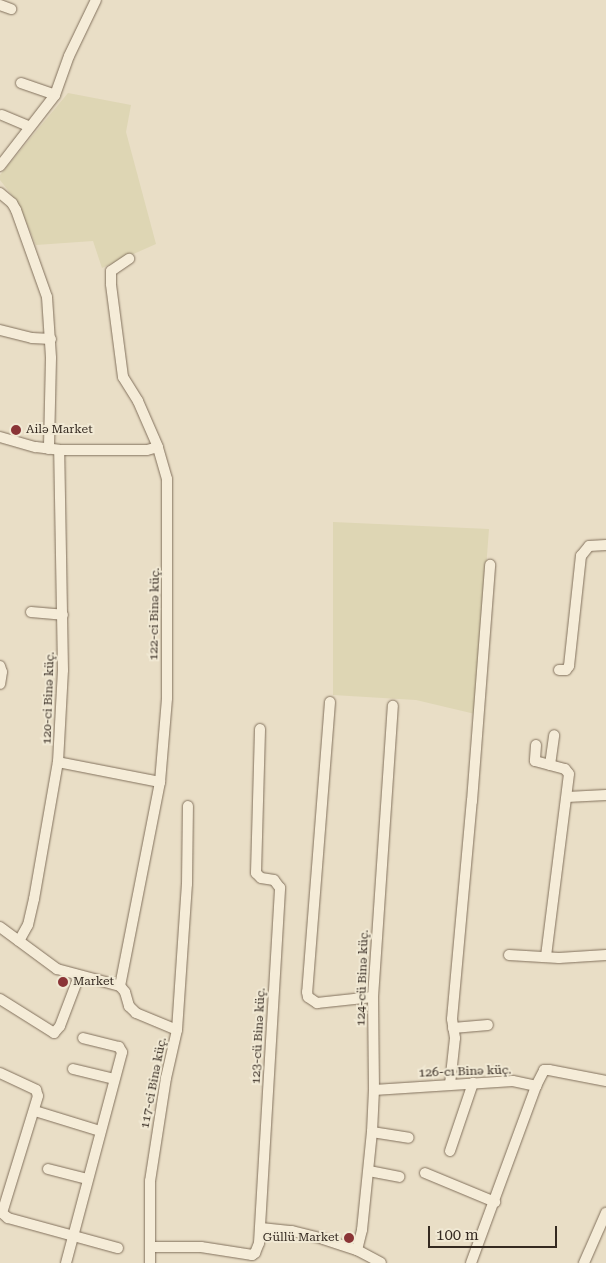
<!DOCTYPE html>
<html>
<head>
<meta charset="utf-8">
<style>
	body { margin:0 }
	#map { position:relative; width:606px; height:1263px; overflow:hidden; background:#e9dec6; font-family:"Roboto Serif",serif }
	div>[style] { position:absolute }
	.farmland>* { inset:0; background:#ded6b4 }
	.roads { filter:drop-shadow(0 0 1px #82715d) drop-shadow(0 0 1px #82715d) }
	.minor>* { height:10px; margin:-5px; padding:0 5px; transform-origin:5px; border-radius:5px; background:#f5ecd8 }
	.dots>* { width:14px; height:14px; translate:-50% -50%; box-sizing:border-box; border:2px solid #f1e9d4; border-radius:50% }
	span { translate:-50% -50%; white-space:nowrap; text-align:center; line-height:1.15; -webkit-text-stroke:4px #f1e9d4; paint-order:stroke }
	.poi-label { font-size:12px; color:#342920 }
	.left { translate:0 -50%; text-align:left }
	.right { translate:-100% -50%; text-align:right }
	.street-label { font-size:12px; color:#342920 }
	.scale { position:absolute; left:428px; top:1226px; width:129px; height:22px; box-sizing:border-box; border:2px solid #342920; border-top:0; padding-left:6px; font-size:15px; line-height:18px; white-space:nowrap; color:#342920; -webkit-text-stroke:4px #f1e9d4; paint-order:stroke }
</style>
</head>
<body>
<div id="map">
	<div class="farmland">
		<i style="clip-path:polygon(68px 93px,131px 105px,126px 132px,156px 244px,102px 268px,93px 241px,36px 245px,18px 203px,0 180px,0 175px)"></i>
		<i style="clip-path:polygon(333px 522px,489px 529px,475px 714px,416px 700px,333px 695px)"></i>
	</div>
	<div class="roads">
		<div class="minor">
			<i style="left:0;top:5px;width:12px;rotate:20deg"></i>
			<i style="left:21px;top:83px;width:36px;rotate:19deg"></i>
			<i style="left:2px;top:115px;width:30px;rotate:23deg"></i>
			<i style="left:0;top:166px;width:90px;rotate:-52.2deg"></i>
			<i style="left:55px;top:95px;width:41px;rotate:-70.3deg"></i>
			<i style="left:69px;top:56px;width:62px;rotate:-64.3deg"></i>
			<i style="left:0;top:193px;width:16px;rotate:40deg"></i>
			<i style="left:12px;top:203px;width:8px;rotate:60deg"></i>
			<i style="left:16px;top:210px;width:92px;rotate:70.4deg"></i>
			<i style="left:47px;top:297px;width:61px;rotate:86.2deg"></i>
			<i style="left:51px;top:358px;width:91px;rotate:91.3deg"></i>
			<i style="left:0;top:330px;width:33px;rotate:14deg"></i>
			<i style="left:32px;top:338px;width:19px;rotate:3deg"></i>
			<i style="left:0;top:437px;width:37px;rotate:16deg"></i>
			<i style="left:36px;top:447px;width:23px;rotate:7deg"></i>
			<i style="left:59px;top:450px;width:88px"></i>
			<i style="left:147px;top:450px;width:11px;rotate:-15deg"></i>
			<i style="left:31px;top:612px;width:32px;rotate:5deg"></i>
			<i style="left:0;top:666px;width:6px;rotate:72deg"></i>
			<i style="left:2px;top:672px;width:12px;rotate:99deg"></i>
			<i style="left:559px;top:670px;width:7px"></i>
			<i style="left:566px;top:670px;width:5px;rotate:-53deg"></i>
			<i style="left:569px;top:666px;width:111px;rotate:-83.8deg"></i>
			<i style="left:581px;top:556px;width:13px;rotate:-51deg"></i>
			<i style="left:589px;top:546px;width:17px;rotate:-3deg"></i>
			<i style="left:330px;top:702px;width:291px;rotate:94.5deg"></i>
			<i style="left:307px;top:992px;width:5px;rotate:79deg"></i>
			<i style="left:308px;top:997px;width:11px;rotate:34deg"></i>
			<i style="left:317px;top:1003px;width:56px;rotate:-6.1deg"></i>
			<i style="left:536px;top:745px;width:16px;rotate:94deg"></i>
			<i style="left:535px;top:761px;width:31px;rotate:15deg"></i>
			<i style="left:565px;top:769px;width:6px;rotate:51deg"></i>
			<i style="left:569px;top:774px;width:183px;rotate:97.2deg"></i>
			<i style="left:58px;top:762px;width:104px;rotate:11.1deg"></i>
			<i style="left:550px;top:765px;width:30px;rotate:-82deg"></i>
			<i style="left:567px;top:797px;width:39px;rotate:-3deg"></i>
			<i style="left:0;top:927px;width:71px;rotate:36.4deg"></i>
			<i style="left:57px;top:969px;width:65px;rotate:15.1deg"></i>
			<i style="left:120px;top:986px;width:8px;rotate:50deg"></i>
			<i style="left:125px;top:992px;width:15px;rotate:74deg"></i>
			<i style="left:129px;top:1006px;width:10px;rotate:45deg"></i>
			<i style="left:136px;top:1013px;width:44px;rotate:22.5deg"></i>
			<i style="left:177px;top:1030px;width:49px;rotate:102.9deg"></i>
			<i style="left:166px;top:1078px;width:104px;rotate:98.8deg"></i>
			<i style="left:150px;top:1181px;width:82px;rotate:90deg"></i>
			<i style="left:19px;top:941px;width:18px;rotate:-61deg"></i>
			<i style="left:28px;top:925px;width:27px;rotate:-77deg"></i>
			<i style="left:34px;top:899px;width:139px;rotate:-80.1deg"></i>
			<i style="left:58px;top:762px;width:92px;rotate:-86.9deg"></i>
			<i style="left:63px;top:670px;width:220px;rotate:-91deg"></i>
			<i style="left:509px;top:955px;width:50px;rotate:3.4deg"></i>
			<i style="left:559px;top:958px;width:47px;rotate:-3.7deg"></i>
			<i style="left:120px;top:986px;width:208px;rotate:-78.9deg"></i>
			<i style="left:160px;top:782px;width:84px;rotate:-85.2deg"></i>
			<i style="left:167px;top:698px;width:219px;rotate:-90deg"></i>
			<i style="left:167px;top:479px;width:33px;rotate:-106deg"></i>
			<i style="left:158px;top:447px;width:50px;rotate:-113.5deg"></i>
			<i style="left:138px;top:401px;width:28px;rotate:-122deg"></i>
			<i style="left:123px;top:377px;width:94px;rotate:-97.4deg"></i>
			<i style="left:111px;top:284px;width:13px;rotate:-90deg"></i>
			<i style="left:111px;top:271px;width:22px;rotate:-34deg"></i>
			<i style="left:0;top:999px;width:64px;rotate:32.2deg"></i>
			<i style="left:54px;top:1033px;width:9px;rotate:-49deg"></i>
			<i style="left:60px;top:1026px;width:53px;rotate:-69.2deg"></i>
			<i style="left:453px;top:1028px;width:35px;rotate:-5deg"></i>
			<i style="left:177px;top:1030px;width:146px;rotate:-86.1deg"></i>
			<i style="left:187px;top:884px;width:78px;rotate:-89.3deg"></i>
			<i style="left:73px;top:1069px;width:42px;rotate:13.7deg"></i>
			<i style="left:0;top:1073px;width:40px;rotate:25deg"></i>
			<i style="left:36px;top:1090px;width:6px;rotate:72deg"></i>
			<i style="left:38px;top:1096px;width:122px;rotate:107.1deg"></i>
			<i style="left:2px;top:1213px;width:8px;rotate:40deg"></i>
			<i style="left:8px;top:1218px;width:114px;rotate:15.3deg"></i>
			<i style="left:450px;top:1084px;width:46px;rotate:-83.8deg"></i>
			<i style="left:455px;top:1038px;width:19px;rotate:-99deg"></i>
			<i style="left:452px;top:1019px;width:219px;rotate:-84.8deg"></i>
			<i style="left:472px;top:801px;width:237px;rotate:-85.6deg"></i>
			<i style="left:374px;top:1090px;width:139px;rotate:-3.7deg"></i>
			<i style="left:513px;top:1081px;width:24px;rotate:12deg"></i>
			<i style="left:536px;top:1086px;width:18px;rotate:-63deg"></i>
			<i style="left:544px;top:1070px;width:5px"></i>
			<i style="left:549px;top:1070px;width:58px;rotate:10.9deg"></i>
			<i style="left:35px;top:1111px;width:68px;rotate:17.1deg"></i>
			<i style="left:372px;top:1132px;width:37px;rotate:9deg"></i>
			<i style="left:450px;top:1151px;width:72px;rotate:-71.3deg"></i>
			<i style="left:48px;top:1169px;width:40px;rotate:14.4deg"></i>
			<i style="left:369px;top:1171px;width:31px;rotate:11deg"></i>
			<i style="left:425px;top:1173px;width:76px;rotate:22.5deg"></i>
			<i style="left:261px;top:1228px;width:31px;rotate:6deg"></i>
			<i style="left:292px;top:1231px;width:32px;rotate:14deg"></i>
			<i style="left:323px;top:1239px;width:36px;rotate:18deg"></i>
			<i style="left:357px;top:1250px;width:27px;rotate:28deg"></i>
			<i style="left:151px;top:1247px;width:50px"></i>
			<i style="left:201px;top:1247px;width:52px;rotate:8.9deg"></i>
			<i style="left:252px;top:1255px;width:4px;rotate:-34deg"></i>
			<i style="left:255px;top:1253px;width:11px;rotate:-68deg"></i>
			<i style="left:259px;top:1243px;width:356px;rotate:-86.6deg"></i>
			<i style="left:280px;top:888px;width:10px;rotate:-127deg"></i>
			<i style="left:274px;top:880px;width:13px;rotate:-171deg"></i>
			<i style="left:261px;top:878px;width:7px;rotate:-135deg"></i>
			<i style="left:256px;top:873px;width:144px;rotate:-88.4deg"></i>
			<i style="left:357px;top:1250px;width:21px;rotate:-76deg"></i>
			<i style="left:362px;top:1230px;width:99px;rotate:-84.2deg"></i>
			<i style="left:372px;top:1132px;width:42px;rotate:-87.3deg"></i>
			<i style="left:374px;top:1090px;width:93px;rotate:-90.6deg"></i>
			<i style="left:373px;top:997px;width:292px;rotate:-86.1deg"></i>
			<i style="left:66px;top:1263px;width:218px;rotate:-75.1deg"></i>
			<i style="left:122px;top:1052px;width:6px;rotate:-121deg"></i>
			<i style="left:119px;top:1047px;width:37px;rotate:-166deg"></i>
			<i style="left:471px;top:1263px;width:189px;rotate:-69.8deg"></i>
			<i style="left:584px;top:1263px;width:55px;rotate:-66.3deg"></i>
		</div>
	</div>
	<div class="dots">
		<i style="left:16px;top:430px;background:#8a3436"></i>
		<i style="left:63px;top:982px;background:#8a3436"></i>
		<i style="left:349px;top:1238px;background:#8a3436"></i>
	</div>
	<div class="poi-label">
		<span class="left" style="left:26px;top:430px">Ailә Market</span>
		<span class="left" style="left:73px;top:982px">Market</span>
		<span class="right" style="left:339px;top:1238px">Güllü Market</span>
	</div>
	<div class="street-label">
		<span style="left:155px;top:614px;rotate:-89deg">122-ci Binə küç.</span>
		<span style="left:49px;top:698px;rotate:-88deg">120-ci Binə küç.</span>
		<span style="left:363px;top:978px;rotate:-88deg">124-cü Binə küç.</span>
		<span style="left:259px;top:1036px;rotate:-87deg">123-cü Binə küç.</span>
		<span style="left:465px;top:1072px;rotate:-2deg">126-cı Binə küç.</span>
		<span style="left:154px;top:1083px;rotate:-79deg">117-ci Binə küç.</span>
	</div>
	<div class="scale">100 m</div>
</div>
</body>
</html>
